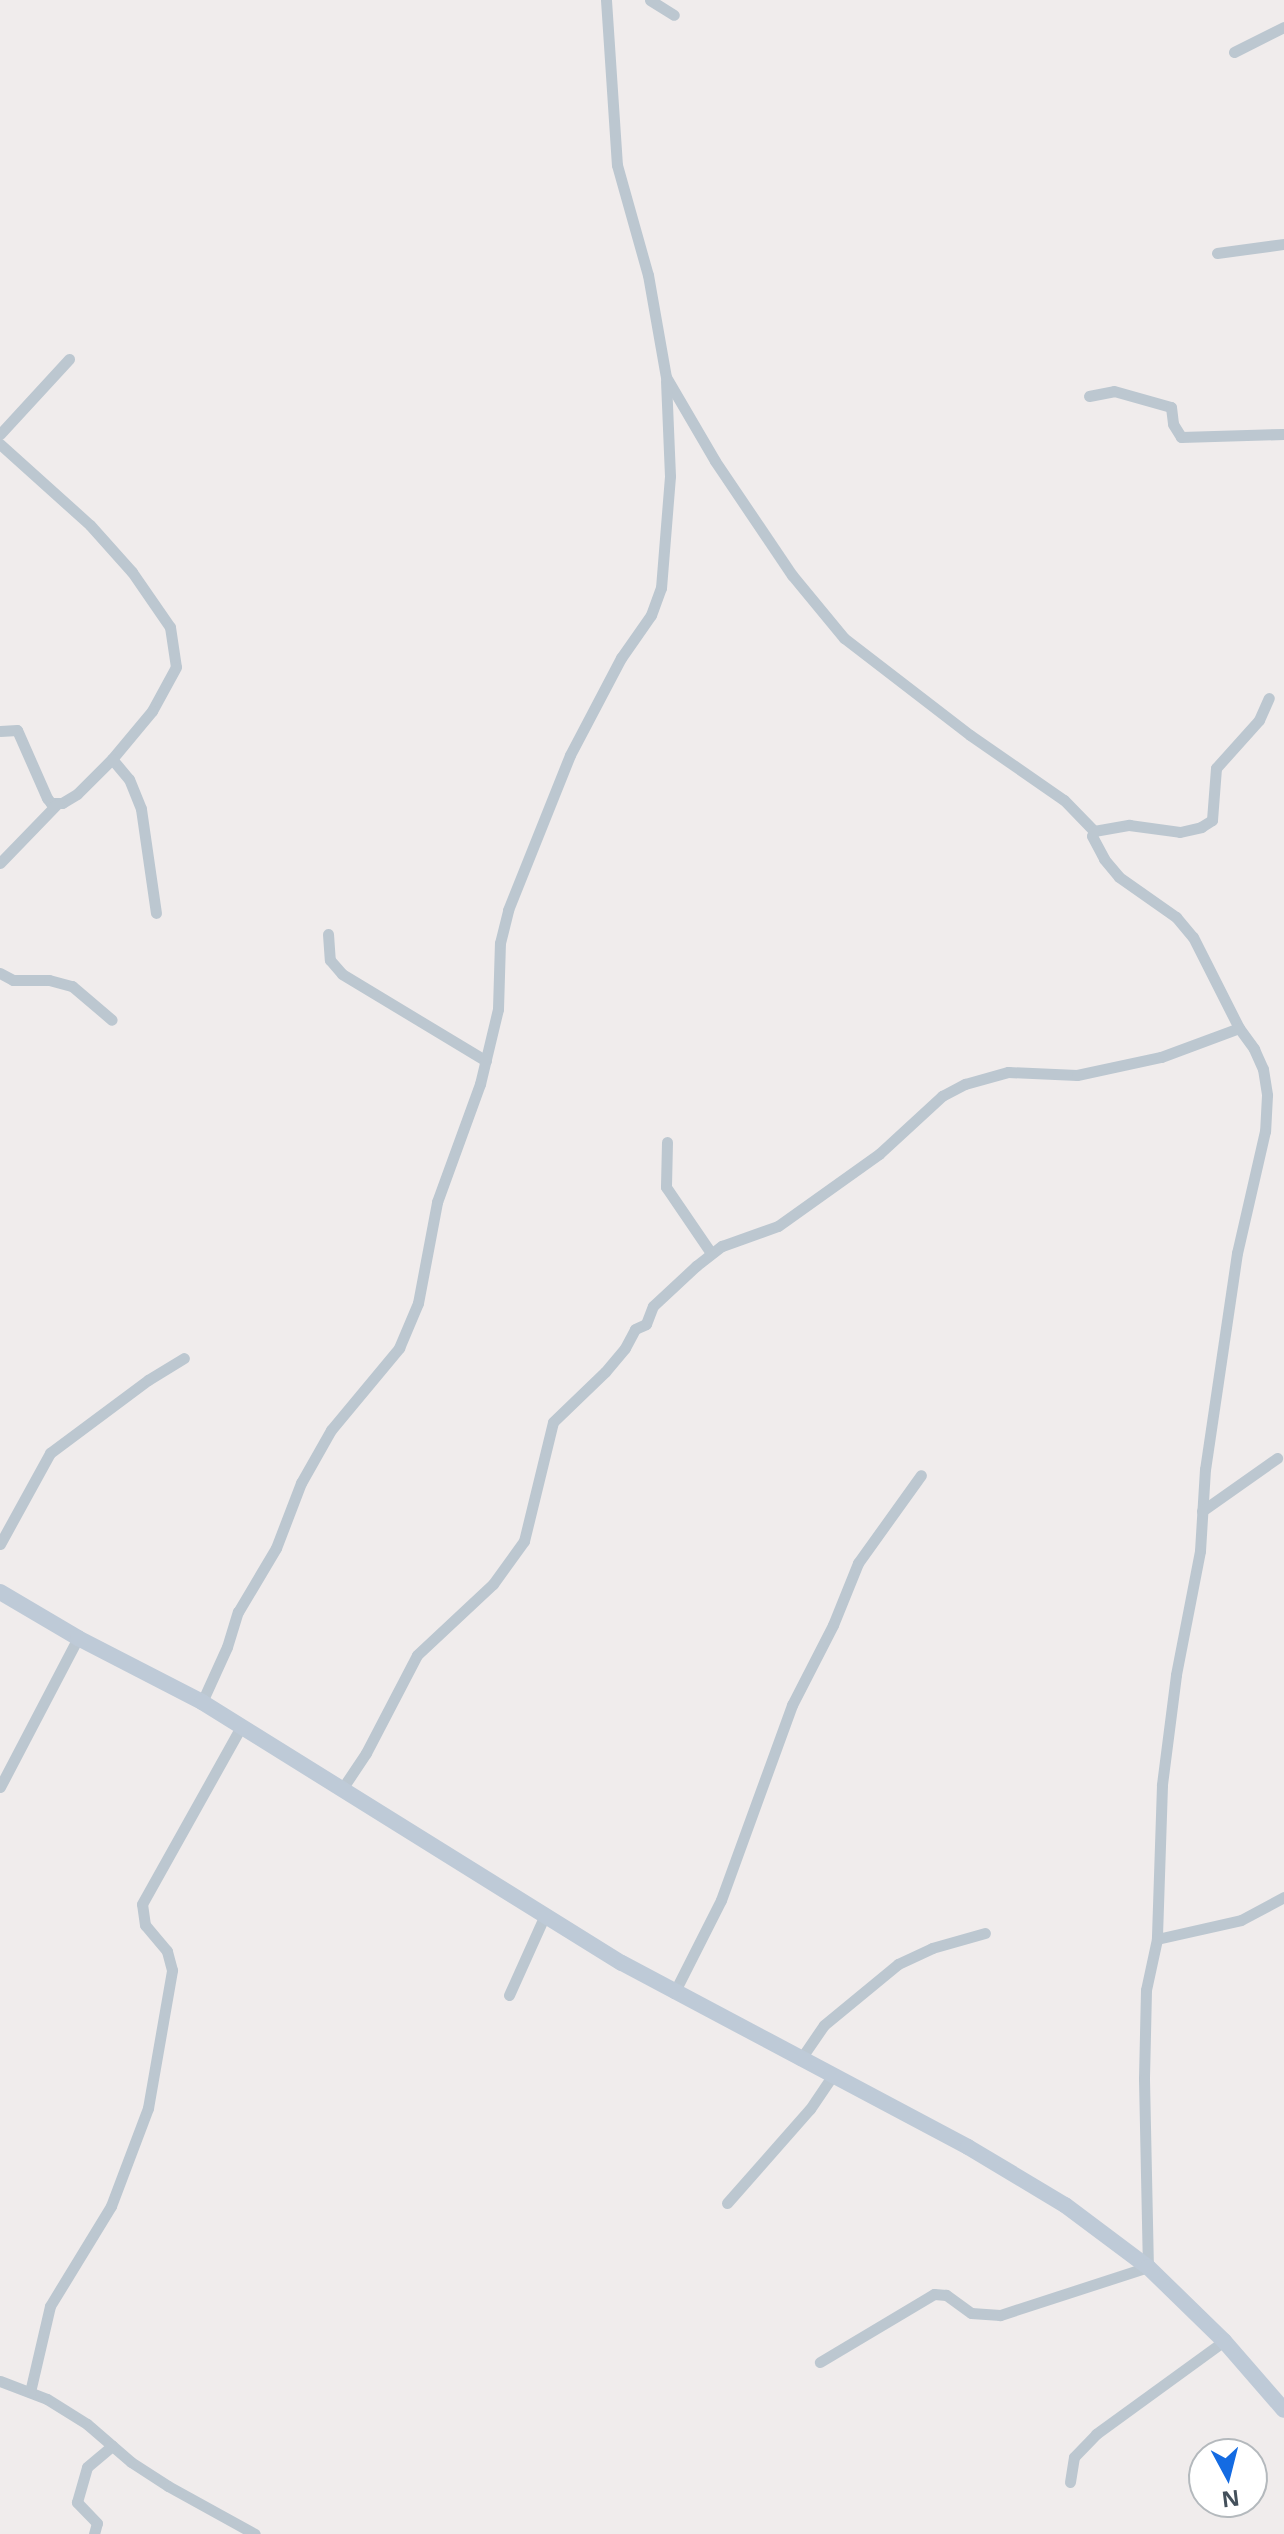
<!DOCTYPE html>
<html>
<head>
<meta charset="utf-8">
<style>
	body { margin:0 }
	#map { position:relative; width:1284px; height:2534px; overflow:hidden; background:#f0ecec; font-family:"Noto Sans",sans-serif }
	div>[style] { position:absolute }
	.minor>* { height:11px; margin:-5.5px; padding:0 5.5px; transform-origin:5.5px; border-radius:5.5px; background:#bcc7d0 }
	.secondary>* { height:16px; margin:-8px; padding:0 8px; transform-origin:8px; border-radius:8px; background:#becad7 }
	span { translate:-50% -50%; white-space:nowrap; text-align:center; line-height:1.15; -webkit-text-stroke:6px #fff; paint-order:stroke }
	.north { position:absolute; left:1188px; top:2438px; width:80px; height:80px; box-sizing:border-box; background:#fff; border:2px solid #b4b9bd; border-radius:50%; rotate:173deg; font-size:22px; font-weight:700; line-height:32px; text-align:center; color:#44505b }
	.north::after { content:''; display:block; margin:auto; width:28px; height:36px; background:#146be2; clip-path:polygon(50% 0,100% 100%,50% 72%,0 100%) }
</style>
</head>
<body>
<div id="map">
	<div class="minor">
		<i style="left:606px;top:0;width:165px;rotate:86.2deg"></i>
		<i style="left:617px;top:165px;width:114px;rotate:74.3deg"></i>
		<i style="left:648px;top:275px;width:104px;rotate:80deg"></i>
		<i style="left:666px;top:377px;width:97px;rotate:59.7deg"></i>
		<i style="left:715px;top:461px;width:138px;rotate:56deg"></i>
		<i style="left:792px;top:575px;width:82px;rotate:50.5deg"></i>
		<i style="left:844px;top:638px;width:159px;rotate:37.6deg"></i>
		<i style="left:970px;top:735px;width:114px;rotate:34.7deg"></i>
		<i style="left:1064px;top:800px;width:43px;rotate:45.9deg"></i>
		<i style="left:1094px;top:831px;width:5px;rotate:112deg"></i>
		<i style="left:1092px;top:836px;width:26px;rotate:62deg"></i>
		<i style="left:1104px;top:859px;width:23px;rotate:50deg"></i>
		<i style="left:1119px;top:877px;width:70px;rotate:35.1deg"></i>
		<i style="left:1176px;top:917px;width:26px;rotate:50deg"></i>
		<i style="left:1193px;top:937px;width:102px;rotate:63.2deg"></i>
		<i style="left:1239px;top:1028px;width:26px;rotate:54deg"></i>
		<i style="left:1254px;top:1049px;width:22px;rotate:66deg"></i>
		<i style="left:1263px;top:1069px;width:26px;rotate:81deg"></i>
		<i style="left:1267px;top:1095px;width:36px;rotate:93deg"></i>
		<i style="left:1265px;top:1131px;width:125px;rotate:102.9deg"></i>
		<i style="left:1237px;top:1253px;width:218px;rotate:98.4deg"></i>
		<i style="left:1205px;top:1469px;width:82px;rotate:93.5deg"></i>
		<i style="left:1200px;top:1551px;width:126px;rotate:101deg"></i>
		<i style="left:1176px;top:1675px;width:111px;rotate:97.3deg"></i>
		<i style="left:1162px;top:1785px;width:154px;rotate:91.9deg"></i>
		<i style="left:1157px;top:1939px;width:52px;rotate:102.2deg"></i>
		<i style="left:1146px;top:1990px;width:89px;rotate:91.3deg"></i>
		<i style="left:1144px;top:2079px;width:188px;rotate:88.8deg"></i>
		<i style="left:1148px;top:2267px;width:156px;rotate:162deg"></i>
		<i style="left:1000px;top:2315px;width:29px;rotate:-176deg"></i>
		<i style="left:971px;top:2313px;width:31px;rotate:-144deg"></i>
		<i style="left:946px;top:2295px;width:12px;rotate:-175deg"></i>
		<i style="left:934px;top:2294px;width:133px;rotate:149.2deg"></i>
		<i style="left:650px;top:0;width:28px;rotate:32deg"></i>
		<i style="left:1234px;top:52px;width:56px;rotate:-26.6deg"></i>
		<i style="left:1217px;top:253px;width:68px;rotate:-7.7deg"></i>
		<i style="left:1089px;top:396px;width:25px;rotate:-11deg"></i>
		<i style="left:1114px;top:391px;width:59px;rotate:15.7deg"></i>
		<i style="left:1171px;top:407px;width:17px;rotate:83deg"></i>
		<i style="left:1173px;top:424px;width:15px;rotate:58deg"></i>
		<i style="left:1181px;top:437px;width:103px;rotate:-1.7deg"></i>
		<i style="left:0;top:434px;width:102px;rotate:-47.4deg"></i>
		<i style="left:0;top:444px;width:121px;rotate:42deg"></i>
		<i style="left:90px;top:525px;width:63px;rotate:48.2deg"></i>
		<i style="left:132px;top:572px;width:67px;rotate:55.4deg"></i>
		<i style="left:170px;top:627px;width:40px;rotate:81.5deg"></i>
		<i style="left:176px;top:667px;width:50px;rotate:118.6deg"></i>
		<i style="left:152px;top:711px;width:62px;rotate:129.8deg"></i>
		<i style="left:112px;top:759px;width:49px;rotate:135deg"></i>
		<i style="left:77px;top:794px;width:17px;rotate:149deg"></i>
		<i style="left:62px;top:803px;width:11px;rotate:180deg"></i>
		<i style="left:51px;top:803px;width:6px;rotate:-129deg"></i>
		<i style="left:47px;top:798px;width:74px;rotate:-113.8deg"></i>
		<i style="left:17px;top:730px;width:17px;rotate:177deg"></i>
		<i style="left:112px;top:759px;width:26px;rotate:50deg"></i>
		<i style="left:129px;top:779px;width:32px;rotate:68deg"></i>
		<i style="left:141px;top:809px;width:105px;rotate:81.8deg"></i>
		<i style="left:1094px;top:831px;width:36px;rotate:-10deg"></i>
		<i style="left:1129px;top:825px;width:51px;rotate:7.8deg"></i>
		<i style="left:1180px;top:832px;width:22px;rotate:-13deg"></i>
		<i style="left:1201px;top:827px;width:13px;rotate:-32deg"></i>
		<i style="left:1212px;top:820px;width:52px;rotate:-85.6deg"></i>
		<i style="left:1216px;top:768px;width:64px;rotate:-48.1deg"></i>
		<i style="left:1259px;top:720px;width:24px;rotate:-66deg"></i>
		<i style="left:0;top:863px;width:81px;rotate:-46deg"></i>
		<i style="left:328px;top:934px;width:26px;rotate:86deg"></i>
		<i style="left:330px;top:960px;width:18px;rotate:49deg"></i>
		<i style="left:342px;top:974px;width:168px;rotate:31.1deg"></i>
		<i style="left:0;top:973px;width:15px;rotate:28deg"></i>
		<i style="left:13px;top:980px;width:36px"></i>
		<i style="left:49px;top:980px;width:24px;rotate:15deg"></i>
		<i style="left:72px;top:986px;width:52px;rotate:40.4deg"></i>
		<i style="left:667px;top:1142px;width:45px;rotate:91.3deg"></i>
		<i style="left:666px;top:1187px;width:80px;rotate:55.7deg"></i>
		<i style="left:1202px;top:1511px;width:92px;rotate:-35.2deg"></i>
		<i style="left:0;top:1544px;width:104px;rotate:-61.2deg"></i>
		<i style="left:50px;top:1453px;width:122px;rotate:-36.7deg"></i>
		<i style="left:148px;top:1380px;width:42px;rotate:-31.4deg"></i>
		<i style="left:202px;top:1702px;width:60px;rotate:-65.6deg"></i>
		<i style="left:227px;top:1647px;width:37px;rotate:-73deg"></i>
		<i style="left:238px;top:1612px;width:74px;rotate:-59.3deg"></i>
		<i style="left:276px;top:1548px;width:70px;rotate:-69deg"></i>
		<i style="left:301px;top:1483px;width:61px;rotate:-60.5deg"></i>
		<i style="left:331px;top:1430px;width:107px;rotate:-50.3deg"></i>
		<i style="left:399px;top:1348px;width:49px;rotate:-67.1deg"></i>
		<i style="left:418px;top:1303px;width:103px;rotate:-79.3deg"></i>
		<i style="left:437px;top:1202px;width:126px;rotate:-70deg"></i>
		<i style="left:480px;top:1084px;width:77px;rotate:-76.5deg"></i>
		<i style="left:498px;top:1009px;width:66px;rotate:-88.3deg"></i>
		<i style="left:500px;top:943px;width:34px;rotate:-76deg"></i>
		<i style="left:508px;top:910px;width:167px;rotate:-68.2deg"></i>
		<i style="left:570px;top:755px;width:110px;rotate:-62.3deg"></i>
		<i style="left:621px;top:658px;width:52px;rotate:-55.1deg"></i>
		<i style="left:651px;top:615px;width:29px;rotate:-70deg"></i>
		<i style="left:661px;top:588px;width:112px;rotate:-85.4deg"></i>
		<i style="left:670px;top:476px;width:95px;rotate:-92.4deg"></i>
		<i style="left:0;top:1787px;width:168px;rotate:-62.4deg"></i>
		<i style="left:342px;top:1789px;width:43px;rotate:-56.3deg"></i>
		<i style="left:366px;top:1753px;width:110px;rotate:-62.5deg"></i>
		<i style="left:417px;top:1655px;width:104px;rotate:-43.1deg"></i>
		<i style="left:493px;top:1584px;width:53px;rotate:-54.2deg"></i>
		<i style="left:524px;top:1541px;width:122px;rotate:-76.3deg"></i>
		<i style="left:553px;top:1422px;width:72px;rotate:-43.9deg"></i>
		<i style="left:605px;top:1372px;width:31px;rotate:-50deg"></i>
		<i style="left:625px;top:1348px;width:21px;rotate:-62deg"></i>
		<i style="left:635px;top:1329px;width:12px;rotate:-24deg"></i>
		<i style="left:646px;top:1324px;width:19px;rotate:-69deg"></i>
		<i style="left:653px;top:1306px;width:59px;rotate:-42.9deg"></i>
		<i style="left:696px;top:1266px;width:33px;rotate:-38deg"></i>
		<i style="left:722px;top:1246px;width:59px;rotate:-19.7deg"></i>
		<i style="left:778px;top:1226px;width:124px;rotate:-35.5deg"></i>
		<i style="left:879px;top:1154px;width:86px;rotate:-42.6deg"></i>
		<i style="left:942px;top:1096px;width:26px;rotate:-28deg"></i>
		<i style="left:965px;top:1084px;width:45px;rotate:-15.6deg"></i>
		<i style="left:1008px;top:1072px;width:69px;rotate:2.5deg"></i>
		<i style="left:1077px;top:1075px;width:86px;rotate:-12.1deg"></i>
		<i style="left:1161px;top:1057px;width:83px;rotate:-20.4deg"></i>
		<i style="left:1157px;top:1939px;width:86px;rotate:-12.7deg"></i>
		<i style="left:1241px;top:1920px;width:49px;rotate:-28.1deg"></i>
		<i style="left:674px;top:1993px;width:104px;rotate:-63.2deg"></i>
		<i style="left:721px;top:1900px;width:208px;rotate:-70deg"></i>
		<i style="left:792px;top:1705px;width:90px;rotate:-62.9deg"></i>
		<i style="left:833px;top:1625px;width:67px;rotate:-68deg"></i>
		<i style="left:858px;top:1563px;width:108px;rotate:-54.4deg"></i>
		<i style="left:509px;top:1995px;width:88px;rotate:-65.8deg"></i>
		<i style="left:800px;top:2060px;width:42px;rotate:-55.6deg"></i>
		<i style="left:824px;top:2025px;width:96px;rotate:-39.5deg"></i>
		<i style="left:898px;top:1964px;width:38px;rotate:-25deg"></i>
		<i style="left:932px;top:1948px;width:55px;rotate:-15.8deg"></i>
		<i style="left:727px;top:2203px;width:125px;rotate:-48.6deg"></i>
		<i style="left:810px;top:2109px;width:40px;rotate:-56deg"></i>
		<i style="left:0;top:2381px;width:50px;rotate:21deg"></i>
		<i style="left:47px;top:2399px;width:47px;rotate:32deg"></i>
		<i style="left:87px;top:2424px;width:58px;rotate:40.8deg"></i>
		<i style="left:131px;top:2462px;width:44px;rotate:33deg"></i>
		<i style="left:168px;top:2486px;width:99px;rotate:28.9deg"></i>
		<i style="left:30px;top:2392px;width:88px;rotate:-76.9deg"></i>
		<i style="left:50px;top:2306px;width:117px;rotate:-58.6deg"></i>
		<i style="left:111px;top:2206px;width:105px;rotate:-69.3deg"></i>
		<i style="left:148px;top:2108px;width:140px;rotate:-80.1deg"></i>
		<i style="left:172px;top:1970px;width:20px;rotate:-105deg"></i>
		<i style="left:167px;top:1951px;width:34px;rotate:-130deg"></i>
		<i style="left:145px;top:1925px;width:21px;rotate:-98deg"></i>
		<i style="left:142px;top:1904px;width:203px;rotate:-60.8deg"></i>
		<i style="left:1070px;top:2482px;width:25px;rotate:-81deg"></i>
		<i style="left:1074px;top:2457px;width:32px;rotate:-46deg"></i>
		<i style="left:1096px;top:2434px;width:158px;rotate:-36deg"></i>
		<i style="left:94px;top:2534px;width:11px;rotate:-75deg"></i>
		<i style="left:97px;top:2523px;width:29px;rotate:-134deg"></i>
		<i style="left:77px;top:2502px;width:36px;rotate:-74deg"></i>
		<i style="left:87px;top:2467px;width:33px;rotate:-40deg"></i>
	</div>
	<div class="secondary">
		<i style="left:0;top:1592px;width:91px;rotate:30.5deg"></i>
		<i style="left:78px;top:1638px;width:140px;rotate:27.3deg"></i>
		<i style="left:202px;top:1702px;width:494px;rotate:31.9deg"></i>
		<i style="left:622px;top:1963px;width:392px;rotate:28deg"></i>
		<i style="left:968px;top:2147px;width:113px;rotate:30.9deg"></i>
		<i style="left:1065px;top:2205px;width:104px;rotate:36.8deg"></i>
		<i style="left:1148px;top:2267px;width:106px;rotate:44.2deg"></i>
		<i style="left:1224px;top:2341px;width:91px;rotate:49deg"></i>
	</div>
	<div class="north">N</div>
</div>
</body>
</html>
